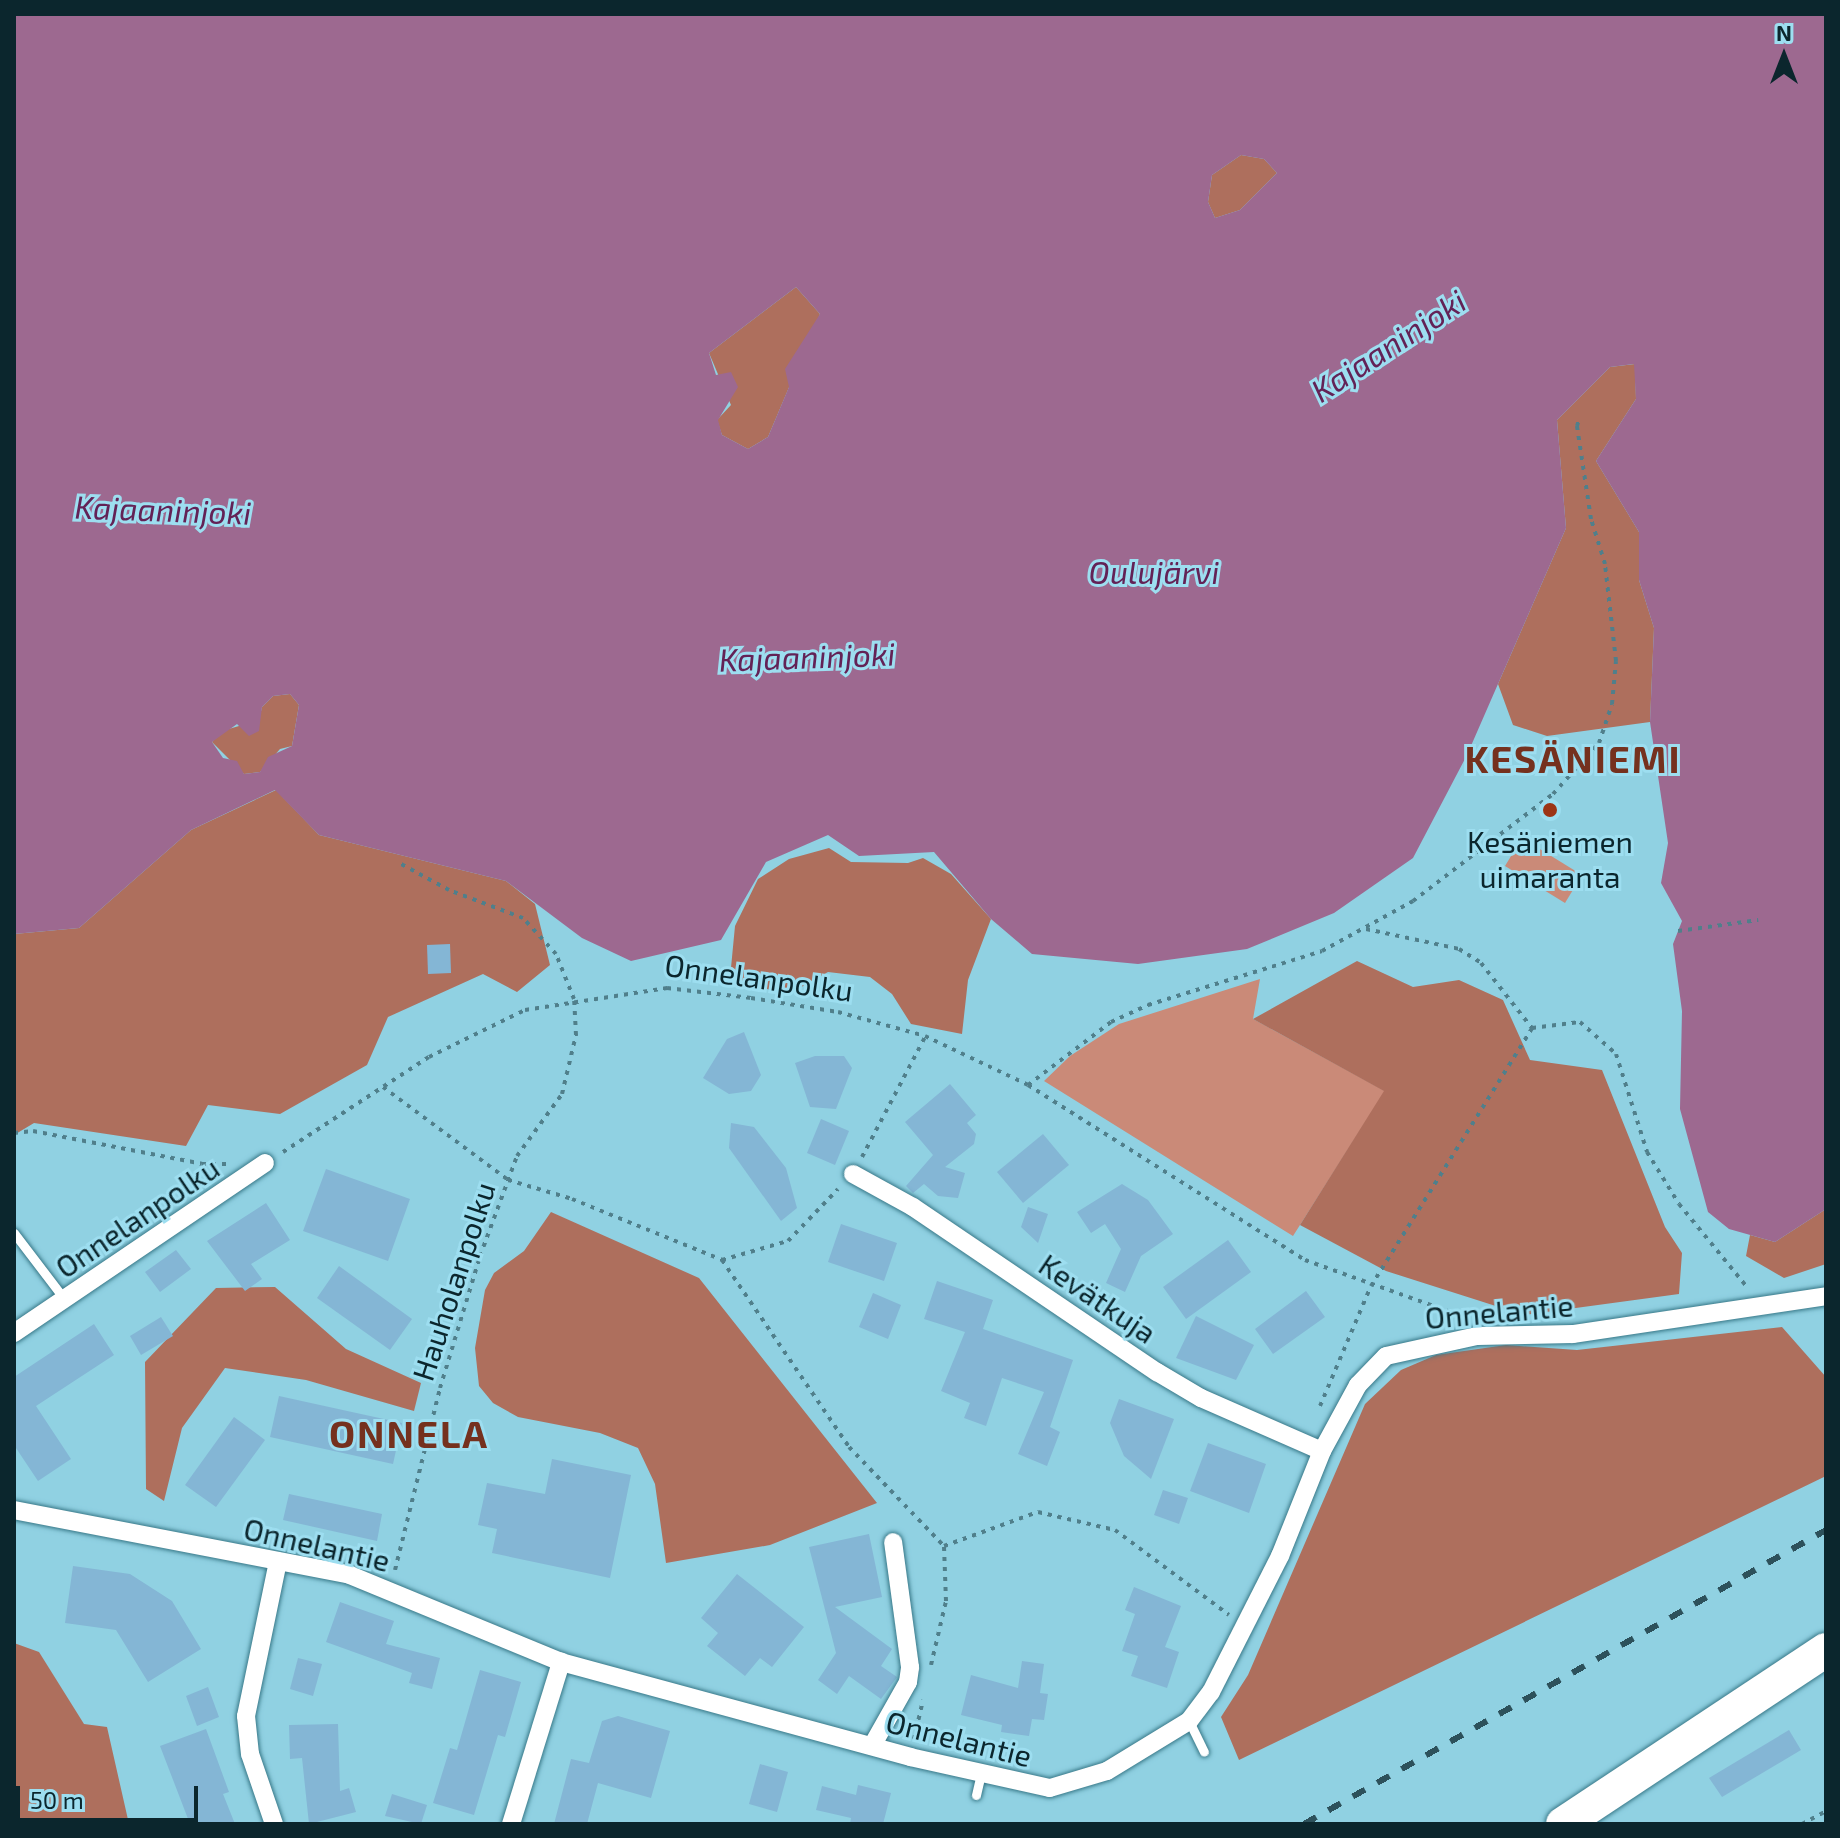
<!DOCTYPE html>
<html>
<head>
<meta charset="utf-8">
<style>
	body { margin:0 }
	#map { position:relative; width:1840px; height:1838px; overflow:hidden; background:#90d1e2; font-family:"Exo 2",sans-serif }
	div>[style] { position:absolute }
	.green>* { inset:0; background:#ca8a78 }
	.forest>* { inset:0; background:#ae6f5d }
	.water>* { inset:0; background:#9d6990 }
	.building>* { inset:0; background:#84b6d5 }
	.path>* { height:4px; margin-top:-2px; transform-origin:0; background:repeating-linear-gradient(90deg,#507f8b 0 4px,transparent 0 10px) }
	.roads { filter:drop-shadow(0 0 2px #387888) drop-shadow(0 0 2px #387888) }
	.lane>* { height:9px; margin:-4.5px; padding:0 4.5px; transform-origin:4.5px; border-radius:4.5px; background:#fff }
	.street>* { height:18px; margin:-9px; padding:0 9px; transform-origin:9px; border-radius:9px; background:#fff }
	.highway>* { height:34px; margin:-17px; padding:0 17px; transform-origin:17px; border-radius:17px; background:#fff }
	.rail>* { height:6px; margin-top:-3px; transform-origin:0; background:repeating-linear-gradient(90deg,#2d515b 0 14px,transparent 0 28px) }
	.dots>* { width:22px; height:22px; translate:-50% -50%; box-sizing:border-box; border:4px solid #9ddef0; border-radius:50% }
	span { translate:-50% -50%; white-space:nowrap; text-align:center; line-height:1.15; -webkit-text-stroke:6px #9ddef0; paint-order:stroke }
	.poi-label { font-size:30px; color:#0b262d }
	.street-label { font-size:30px; color:#0b262d }
	.water-label { font-size:32px; color:#632256; font-style:italic }
	.district-label { font-size:38px; color:#75311e; font-weight:700; letter-spacing:2px }
	.frame { position:absolute; inset:0; border:16px solid #0b262d; pointer-events:none }
	.north { position:absolute; left:1744px; top:16px; width:80px; height:80px; -webkit-text-stroke:6px #9ddef0; paint-order:stroke; rotate:0deg; font-size:22px; font-weight:700; line-height:32px; text-align:center; color:#0b262d }
	.north::after { content:''; display:block; margin:auto; width:28px; height:36px; background:#0b262d; clip-path:polygon(50% 0,100% 100%,50% 72%,0 100%) }
	.scale { position:absolute; left:16px; top:1786px; width:182px; height:36px; box-sizing:border-box; border:4px solid #0b262d; border-top:0; padding-left:10px; font-size:24px; line-height:28px; white-space:nowrap; color:#0b262d; -webkit-text-stroke:6px #9ddef0; paint-order:stroke }
</style>
</head>
<body>
<div id="map">
	<div class="green">
		<i style="clip-path:polygon(1522px 838px,1582px 875px,1565px 903px,1505px 866px)"></i>
		<i style="clip-path:polygon(1260px 979px,1253px 1019px,1385px 1091px,1293px 1236px,1044px 1081px,1070px 1056px,1119px 1024px)"></i>
	</div>
	<div class="forest">
		<i style="clip-path:polygon(1241px 155px,1264px 159px,1277px 173px,1240px 210px,1215px 218px,1208px 202px,1212px 175px)"></i>
		<i style="clip-path:polygon(796px 287px,820px 314px,768px 437px,748px 449px,722px 435px,717px 420px,731px 405px,709px 353px)"></i>
		<i style="clip-path:polygon(1635px 364px,1636px 399px,1596px 461px,1639px 532px,1639px 580px,1654px 628px,1650px 722px,1547px 736px,1513px 725px,1498px 684px,1566px 528px,1557px 420px,1610px 367px)"></i>
		<i style="clip-path:polygon(290px 694px,299px 705px,292px 746px,280px 749px,260px 772px,244px 774px,212px 742px,222px 731px,259px 720px,262px 707px,273px 696px)"></i>
		<i style="clip-path:polygon(276px 790px,319px 835px,506px 881px,535px 904px,550px 965px,517px 992px,483px 974px,388px 1017px,367px 1065px,280px 1114px,208px 1105px,186px 1146px,34px 1123px,14px 1135px,14px 934px,79px 928px,191px 830px)"></i>
		<i style="clip-path:polygon(829px 848px,851px 862px,908px 863px,923px 858px,951px 874px,991px 919px,968px 980px,962px 1034px,911px 1024px,892px 994px,870px 977px,828px 972px,787px 995px,730px 978px,735px 926px,758px 879px,789px 859px)"></i>
		<i style="clip-path:polygon(1357px 961px,1413px 987px,1459px 980px,1503px 1000px,1530px 1060px,1602px 1070px,1665px 1227px,1682px 1253px,1679px 1294px,1524px 1315px,1386px 1271px,1300px 1225px,1384px 1091px,1253px 1019px)"></i>
		<i style="clip-path:polygon(1826px 1209px,1826px 1264px,1784px 1278px,1746px 1256px,1750px 1235px,1775px 1242px)"></i>
		<i style="clip-path:polygon(551px 1212px,699px 1278px,877px 1503px,770px 1545px,666px 1563px,655px 1484px,638px 1448px,600px 1433px,518px 1417px,493px 1403px,479px 1386px,475px 1348px,485px 1290px,494px 1273px,524px 1251px)"></i>
		<i style="clip-path:polygon(275px 1287px,346px 1349px,421px 1383px,414px 1411px,306px 1380px,225px 1368px,182px 1428px,164px 1501px,146px 1489px,145px 1362px,216px 1288px)"></i>
		<i style="clip-path:polygon(1782px 1327px,1826px 1377px,1826px 1476px,1239px 1760px,1221px 1717px,1248px 1675px,1365px 1404px,1401px 1370px,1436px 1355px,1506px 1345px,1577px 1350px)"></i>
		<i style="clip-path:polygon(14px 1643px,39px 1652px,84px 1724px,107px 1727px,129px 1824px,14px 1824px)"></i>
	</div>
	<div class="water">
		<i style="clip-path:polygon(evenodd,14px 14px,1826px 14px,1826px 1209px,1775px 1242px,1729px 1229px,1708px 1212px,1680px 1109px,1682px 1011px,1673px 944px,1682px 921px,1661px 883px,1668px 843px,1650px 722px,1654px 628px,1639px 580px,1639px 532px,1596px 461px,1636px 399px,1634px 364px,1610px 367px,1557px 420px,1566px 528px,1467px 755px,1413px 858px,1334px 913px,1247px 949px,1138px 964px,1032px 954px,991px 919px,934px 852px,859px 856px,828px 835px,766px 862px,721px 940px,631px 961px,582px 938px,506px 881px,319px 835px,275px 790px,191px 830px,79px 928px,14px 934px,14px 14px,1241px 155px,1264px 159px,1277px 173px,1240px 210px,1215px 218px,1208px 202px,1212px 175px,1241px 155px,14px 14px,796px 287px,820px 314px,785px 369px,789px 387px,768px 437px,748px 449px,722px 435px,718px 420px,738px 387px,731px 372px,716px 375px,709px 353px,796px 287px,14px 14px,290px 694px,299px 705px,292px 746px,268px 757px,260px 772px,244px 774px,237px 761px,223px 758px,212px 742px,237px 724px,249px 736px,259px 731px,262px 707px,273px 696px,290px 694px)"></i>
	</div>
	<div class="building">
		<i style="clip-path:polygon(450px 944px,451px 973px,428px 974px,427px 945px)"></i>
		<i style="clip-path:polygon(744px 1032px,761px 1075px,751px 1091px,729px 1094px,703px 1078px,727px 1039px)"></i>
		<i style="clip-path:polygon(815px 1056px,844px 1056px,852px 1068px,836px 1109px,810px 1107px,795px 1063px)"></i>
		<i style="clip-path:polygon(950px 1084px,976px 1115px,967px 1123px,976px 1134px,974px 1144px,945px 1167px,965px 1173px,958px 1198px,938px 1196px,924px 1184px,913px 1193px,906px 1186px,933px 1155px,905px 1122px)"></i>
		<i style="clip-path:polygon(821px 1119px,849px 1131px,835px 1165px,807px 1153px)"></i>
		<i style="clip-path:polygon(731px 1123px,754px 1127px,786px 1168px,797px 1208px,781px 1221px,729px 1148px)"></i>
		<i style="clip-path:polygon(1043px 1134px,1069px 1165px,1023px 1203px,997px 1172px)"></i>
		<i style="clip-path:polygon(326px 1169px,410px 1199px,388px 1261px,303px 1231px)"></i>
		<i style="clip-path:polygon(1122px 1184px,1148px 1200px,1173px 1234px,1141px 1256px,1125px 1292px,1106px 1283px,1121px 1249px,1105px 1224px,1091px 1233px,1077px 1212px)"></i>
		<i style="clip-path:polygon(266px 1203px,290px 1240px,251px 1264px,262px 1279px,245px 1291px,207px 1241px)"></i>
		<i style="clip-path:polygon(1028px 1207px,1048px 1214px,1038px 1243px,1021px 1227px)"></i>
		<i style="clip-path:polygon(841px 1224px,897px 1243px,884px 1281px,828px 1262px)"></i>
		<i style="clip-path:polygon(1228px 1240px,1251px 1272px,1186px 1319px,1163px 1287px)"></i>
		<i style="clip-path:polygon(176px 1250px,191px 1269px,160px 1292px,145px 1272px)"></i>
		<i style="clip-path:polygon(339px 1266px,412px 1319px,390px 1350px,317px 1298px)"></i>
		<i style="clip-path:polygon(937px 1281px,993px 1300px,983px 1329px,1073px 1360px,1050px 1427px,1060px 1432px,1047px 1466px,1018px 1454px,1044px 1392px,1002px 1378px,986px 1426px,964px 1418px,970px 1403px,941px 1391px,965px 1332px,924px 1319px)"></i>
		<i style="clip-path:polygon(1306px 1291px,1325px 1317px,1273px 1354px,1255px 1329px)"></i>
		<i style="clip-path:polygon(873px 1293px,901px 1305px,888px 1339px,859px 1327px)"></i>
		<i style="clip-path:polygon(1196px 1316px,1254px 1345px,1236px 1380px,1176px 1358px)"></i>
		<i style="clip-path:polygon(161px 1317px,173px 1336px,141px 1355px,130px 1336px)"></i>
		<i style="clip-path:polygon(94px 1324px,114px 1355px,36px 1406px,71px 1459px,38px 1481px,14px 1445px,14px 1377px)"></i>
		<i style="clip-path:polygon(279px 1396px,402px 1423px,393px 1464px,270px 1437px)"></i>
		<i style="clip-path:polygon(1119px 1399px,1174px 1419px,1151px 1479px,1124px 1456px,1110px 1423px)"></i>
		<i style="clip-path:polygon(234px 1417px,265px 1440px,216px 1507px,185px 1485px)"></i>
		<i style="clip-path:polygon(1208px 1443px,1266px 1464px,1249px 1513px,1190px 1491px)"></i>
		<i style="clip-path:polygon(552px 1459px,631px 1475px,610px 1578px,492px 1553px,497px 1529px,478px 1525px,487px 1483px,545px 1494px)"></i>
		<i style="clip-path:polygon(1163px 1490px,1188px 1498px,1179px 1524px,1154px 1515px)"></i>
		<i style="clip-path:polygon(289px 1494px,382px 1514px,377px 1541px,283px 1520px)"></i>
		<i style="clip-path:polygon(869px 1534px,882px 1597px,835px 1607px,892px 1649px,881px 1666px,897px 1677px,881px 1699px,849px 1676px,837px 1694px,818px 1680px,836px 1653px,809px 1547px)"></i>
		<i style="clip-path:polygon(73px 1566px,130px 1574px,172px 1601px,201px 1649px,148px 1682px,116px 1630px,65px 1623px)"></i>
		<i style="clip-path:polygon(737px 1574px,804px 1627px,772px 1667px,760px 1658px,745px 1676px,707px 1646px,718px 1633px,701px 1618px)"></i>
		<i style="clip-path:polygon(1134px 1587px,1181px 1606px,1165px 1647px,1179px 1652px,1167px 1688px,1131px 1676px,1138px 1656px,1122px 1651px,1135px 1614px,1125px 1610px)"></i>
		<i style="clip-path:polygon(340px 1602px,394px 1621px,386px 1644px,440px 1658px,432px 1689px,409px 1683px,412px 1673px,326px 1642px)"></i>
		<i style="clip-path:polygon(298px 1658px,322px 1664px,313px 1696px,290px 1689px)"></i>
		<i style="clip-path:polygon(1022px 1661px,1044px 1664px,1040px 1693px,1048px 1694px,1044px 1720px,1032px 1719px,1029px 1736px,1001px 1732px,1002px 1725px,961px 1715px,971px 1675px,1018px 1688px)"></i>
		<i style="clip-path:polygon(480px 1670px,521px 1682px,505px 1737px,498px 1735px,474px 1815px,433px 1803px,450px 1748px,457px 1750px)"></i>
		<i style="clip-path:polygon(208px 1687px,219px 1717px,197px 1726px,186px 1696px)"></i>
		<i style="clip-path:polygon(618px 1716px,670px 1731px,651px 1798px,598px 1783px,587px 1824px,554px 1824px,571px 1759px,589px 1763px,602px 1721px)"></i>
		<i style="clip-path:polygon(338px 1724px,340px 1791px,349px 1788px,356px 1812px,309px 1824px,302px 1758px,290px 1759px,289px 1725px)"></i>
		<i style="clip-path:polygon(206px 1729px,229px 1792px,223px 1794px,235px 1824px,190px 1824px,160px 1746px)"></i>
		<i style="clip-path:polygon(1789px 1730px,1801px 1750px,1722px 1797px,1709px 1778px)"></i>
		<i style="clip-path:polygon(760px 1764px,788px 1772px,777px 1812px,749px 1804px)"></i>
		<i style="clip-path:polygon(858px 1785px,891px 1793px,883px 1824px,850px 1824px,851px 1818px,816px 1810px,822px 1786px,856px 1795px)"></i>
		<i style="clip-path:polygon(392px 1794px,427px 1805px,421px 1824px,385px 1816px)"></i>
	</div>
	<div class="path">
		<i style="left:1366px;top:929px;width:95px;rotate:12.1deg"></i>
		<i style="left:1459px;top:949px;width:26px;rotate:32deg"></i>
		<i style="left:1481px;top:963px;width:83px;rotate:51.9deg"></i>
		<i style="left:1532px;top:1028px;width:48px;rotate:-7.1deg"></i>
		<i style="left:1580px;top:1022px;width:48px;rotate:41.6deg"></i>
		<i style="left:1616px;top:1054px;width:103px;rotate:72.4deg"></i>
		<i style="left:1647px;top:1152px;width:61px;rotate:58.4deg"></i>
		<i style="left:1679px;top:1204px;width:106px;rotate:50.7deg"></i>
		<i style="left:1678px;top:931px;width:81px;rotate:-7.8deg"></i>
		<i style="left:1028px;top:1085px;width:104px;rotate:-37.2deg"></i>
		<i style="left:1111px;top:1022px;width:41px;rotate:-24.7deg"></i>
		<i style="left:1148px;top:1005px;width:182px;rotate:-17.2deg"></i>
		<i style="left:1322px;top:951px;width:104px;rotate:-28.8deg"></i>
		<i style="left:1413px;top:901px;width:176px;rotate:-37.4deg"></i>
		<i style="left:1553px;top:794px;width:69px;rotate:-48deg"></i>
		<i style="left:1599px;top:743px;width:41px;rotate:-71.6deg"></i>
		<i style="left:1612px;top:704px;width:43px;rotate:-84.7deg"></i>
		<i style="left:1616px;top:661px;width:98px;rotate:-96.5deg"></i>
		<i style="left:1605px;top:564px;width:47px;rotate:-107.3deg"></i>
		<i style="left:1591px;top:519px;width:94px;rotate:-98.6deg"></i>
		<i style="left:1577px;top:426px;width:9px;rotate:-72deg"></i>
		<i style="left:383px;top:1087px;width:156px;rotate:36.6deg"></i>
		<i style="left:508px;top:1180px;width:67px;rotate:16.5deg"></i>
		<i style="left:572px;top:1199px;width:162px;rotate:22.1deg"></i>
		<i style="left:722px;top:1260px;width:226px;rotate:55.8deg"></i>
		<i style="left:849px;top:1447px;width:137px;rotate:46.2deg"></i>
		<i style="left:14px;top:1133px;width:19px;rotate:-6deg"></i>
		<i style="left:33px;top:1131px;width:172px;rotate:11deg"></i>
		<i style="left:202px;top:1164px;width:24px"></i>
		<i style="left:283px;top:1152px;width:174px;rotate:-33.1deg"></i>
		<i style="left:429px;top:1057px;width:107px;rotate:-26.1deg"></i>
		<i style="left:525px;top:1010px;width:144px;rotate:-8.8deg"></i>
		<i style="left:667px;top:988px;width:85px;rotate:6.8deg"></i>
		<i style="left:751px;top:998px;width:88px;rotate:9.1deg"></i>
		<i style="left:838px;top:1012px;width:90px;rotate:15.4deg"></i>
		<i style="left:925px;top:1036px;width:114px;rotate:25.4deg"></i>
		<i style="left:1028px;top:1085px;width:328px;rotate:32.3deg"></i>
		<i style="left:1305px;top:1260px;width:169px;rotate:19.7deg"></i>
		<i style="left:862px;top:1157px;width:136px;rotate:-62.3deg"></i>
		<i style="left:722px;top:1260px;width:69px;rotate:-16.1deg"></i>
		<i style="left:788px;top:1241px;width:72px;rotate:-46.1deg"></i>
		<i style="left:1320px;top:1406px;width:130px;rotate:-67deg"></i>
		<i style="left:1371px;top:1286px;width:304px;rotate:-58deg"></i>
		<i style="left:944px;top:1546px;width:100px;rotate:-19.9deg"></i>
		<i style="left:1038px;top:1512px;width:79px;rotate:13.2deg"></i>
		<i style="left:1115px;top:1530px;width:142px;rotate:36.7deg"></i>
		<i style="left:395px;top:1570px;width:187px;rotate:-76.1deg"></i>
		<i style="left:440px;top:1388px;width:138px;rotate:-73.1deg"></i>
		<i style="left:480px;top:1256px;width:107px;rotate:-69.7deg"></i>
		<i style="left:517px;top:1156px;width:77px;rotate:-54deg"></i>
		<i style="left:562px;top:1094px;width:61px;rotate:-76.7deg"></i>
		<i style="left:576px;top:1035px;width:36px;rotate:-93deg"></i>
		<i style="left:574px;top:999px;width:48px;rotate:-111.8deg"></i>
		<i style="left:556px;top:954px;width:49px;rotate:-132.5deg"></i>
		<i style="left:523px;top:918px;width:79px;rotate:-159.3deg"></i>
		<i style="left:449px;top:890px;width:55px;rotate:-151.6deg"></i>
		<i style="left:931px;top:1665px;width:66px;rotate:-76.8deg"></i>
		<i style="left:946px;top:1601px;width:54px;rotate:-92.1deg"></i>
		<i style="left:914px;top:1739px;width:40px;rotate:-77deg"></i>
		<i style="left:1802px;top:1824px;width:27px;rotate:-28deg"></i>
	</div>
	<div class="roads">
		<div class="lane">
			<i style="left:14px;top:1233px;width:84px;rotate:52.7deg"></i>
			<i style="left:1189px;top:1721px;width:34px;rotate:64deg"></i>
			<i style="left:976px;top:1795px;width:22px;rotate:-77deg"></i>
		</div>
		<div class="street">
			<i style="left:853px;top:1174px;width:68px;rotate:28.8deg"></i>
			<i style="left:913px;top:1207px;width:295px;rotate:34.1deg"></i>
			<i style="left:1157px;top:1372px;width:51px;rotate:30.6deg"></i>
			<i style="left:1201px;top:1398px;width:132px;rotate:23.7deg"></i>
			<i style="left:14px;top:1333px;width:303px;rotate:-34.1deg"></i>
			<i style="left:14px;top:1510px;width:342px;rotate:10.9deg"></i>
			<i style="left:350px;top:1575px;width:228px;rotate:22.4deg"></i>
			<i style="left:561px;top:1662px;width:362px;rotate:15.2deg"></i>
			<i style="left:910px;top:1757px;width:143px;rotate:12.5deg"></i>
			<i style="left:1050px;top:1788px;width:59px;rotate:-16.6deg"></i>
			<i style="left:1107px;top:1771px;width:96px;rotate:-31.4deg"></i>
			<i style="left:1189px;top:1721px;width:36px;rotate:-53deg"></i>
			<i style="left:1211px;top:1692px;width:153px;rotate:-63.1deg"></i>
			<i style="left:1280px;top:1556px;width:113px;rotate:-68.2deg"></i>
			<i style="left:1322px;top:1451px;width:75px;rotate:-61.4deg"></i>
			<i style="left:1358px;top:1385px;width:40px;rotate:-46deg"></i>
			<i style="left:1386px;top:1356px;width:93px;rotate:-12.4deg"></i>
			<i style="left:1477px;top:1336px;width:96px;rotate:-1.2deg"></i>
			<i style="left:1573px;top:1334px;width:256px;rotate:-8.5deg"></i>
			<i style="left:872px;top:1746px;width:73px;rotate:-60.6deg"></i>
			<i style="left:908px;top:1682px;width:15px;rotate:-82deg"></i>
			<i style="left:910px;top:1667px;width:126px;rotate:-97.7deg"></i>
			<i style="left:274px;top:1824px;width:74px;rotate:-108.9deg"></i>
			<i style="left:250px;top:1754px;width:38px;rotate:-96deg"></i>
			<i style="left:246px;top:1716px;width:158px;rotate:-78.3deg"></i>
			<i style="left:511px;top:1824px;width:170px;rotate:-72.8deg"></i>
		</div>
		<div class="highway">
			<i style="left:1563px;top:1824px;width:315px;rotate:-33.5deg"></i>
		</div>
	</div>
	<div class="rail">
		<i style="left:1304px;top:1824px;width:599px;rotate:-29.39deg"></i>
	</div>
	<div class="dots">
		<i style="left:1550px;top:810px;background:#9c3516"></i>
	</div>
	<div class="poi-label">
		<span style="left:1550px;top:858px">Kesäniemen<br>uimaranta</span>
	</div>
	<div class="street-label">
		<span style="left:759px;top:977px;rotate:8deg">Onnelanpolku</span>
		<span style="left:137px;top:1217px;rotate:-34deg">Onnelanpolku</span>
		<span style="left:453px;top:1281px;rotate:-72deg">Hauholanpolku</span>
		<span style="left:1098px;top:1298px;rotate:34deg">Kevätkuja</span>
		<span style="left:1499px;top:1311px;rotate:-5deg">Onnelantie</span>
		<span style="left:317px;top:1544px;rotate:13deg">Onnelantie</span>
		<span style="left:959px;top:1738px;rotate:14deg">Onnelantie</span>
	</div>
	<div class="water-label">
		<span style="left:1388px;top:345px;rotate:-33deg">Kajaaninjoki</span>
		<span style="left:163px;top:509px;rotate:2deg">Kajaaninjoki</span>
		<span style="left:1154px;top:571px">Oulujärvi</span>
		<span style="left:807px;top:656px;rotate:-2deg">Kajaaninjoki</span>
	</div>
	<div class="district-label">
		<span style="left:1573px;top:759px">KESÄNIEMI</span>
		<span style="left:409px;top:1434px">ONNELA</span>
	</div>
	<div class="frame"></div>
	<div class="north">N</div>
	<div class="scale">50 m</div>
</div>
</body>
</html>
